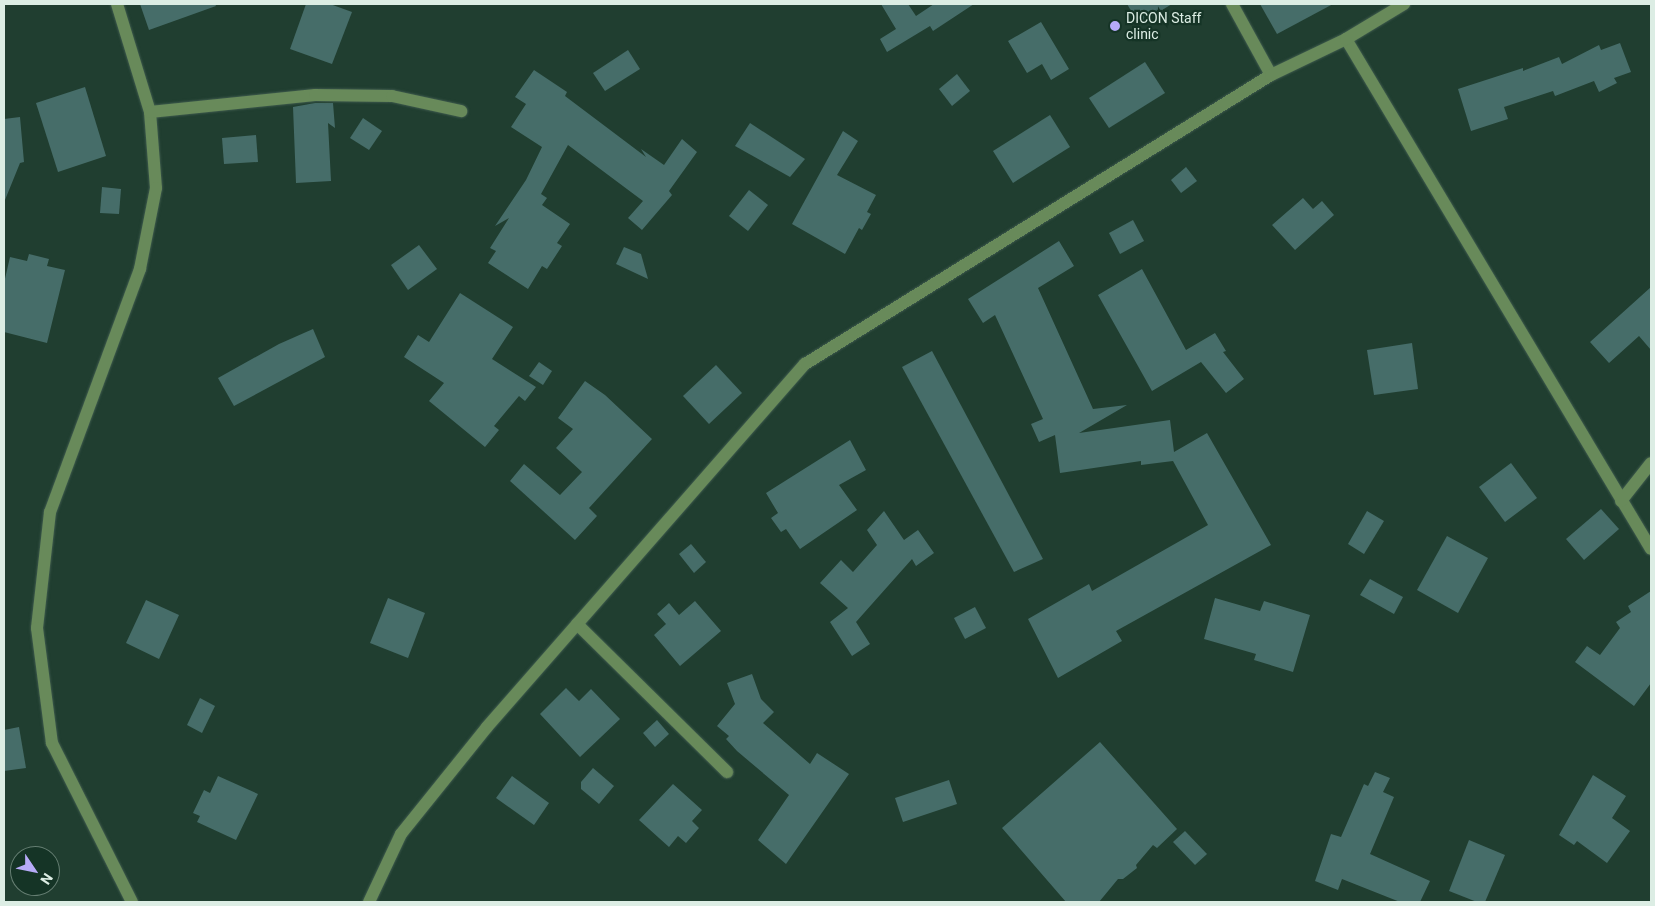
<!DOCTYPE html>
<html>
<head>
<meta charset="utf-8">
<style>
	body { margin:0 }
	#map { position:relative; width:1655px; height:906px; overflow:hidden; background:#203e30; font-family:Roboto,sans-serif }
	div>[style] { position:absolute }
	.building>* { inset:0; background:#466d69 }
	.roads { filter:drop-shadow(0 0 1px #3e5a4d) drop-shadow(0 0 1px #3e5a4d) }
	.minor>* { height:12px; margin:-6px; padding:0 6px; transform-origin:6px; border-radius:6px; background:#688a5a }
	.dots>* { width:14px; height:14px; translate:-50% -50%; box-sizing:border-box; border:2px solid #153426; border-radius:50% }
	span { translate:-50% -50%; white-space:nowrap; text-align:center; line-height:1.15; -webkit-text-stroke:4.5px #153426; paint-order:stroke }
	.poi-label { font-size:14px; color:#dcede4 }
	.left { translate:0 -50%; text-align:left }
	.frame { position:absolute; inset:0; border:5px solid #dcede4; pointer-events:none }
	.north { position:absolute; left:10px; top:846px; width:50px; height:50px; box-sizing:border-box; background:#153426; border:1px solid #657e72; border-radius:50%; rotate:124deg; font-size:14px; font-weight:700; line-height:20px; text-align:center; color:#dcede4 }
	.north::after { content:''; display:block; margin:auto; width:18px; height:22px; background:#b7abf8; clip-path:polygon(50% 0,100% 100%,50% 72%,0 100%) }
</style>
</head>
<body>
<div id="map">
	<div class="building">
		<i style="clip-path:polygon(140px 4px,215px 4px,216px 6px,149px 30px)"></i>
		<i style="clip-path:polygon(306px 4px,330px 4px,352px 12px,332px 64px,290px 49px)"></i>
		<i style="clip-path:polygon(881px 4px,908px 4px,916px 16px,934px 4px,974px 4px,933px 31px,930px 26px,887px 52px,880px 39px,896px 29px)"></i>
		<i style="clip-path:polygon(1127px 4px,1172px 4px,1139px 24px)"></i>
		<i style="clip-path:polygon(1260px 4px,1333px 4px,1277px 34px)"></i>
		<i style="clip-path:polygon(1041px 22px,1069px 69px,1051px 80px,1042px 64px,1027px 73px,1008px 41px)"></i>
		<i style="clip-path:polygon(1620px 43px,1631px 72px,1614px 78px,1617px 83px,1599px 92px,1594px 81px,1555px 96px,1553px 91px,1504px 107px,1508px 119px,1471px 131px,1458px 89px,1523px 68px,1523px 71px,1559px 57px,1562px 64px,1599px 45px,1601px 50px)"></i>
		<i style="clip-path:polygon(628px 50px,640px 69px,605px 91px,593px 73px)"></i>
		<i style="clip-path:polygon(1145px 62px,1165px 93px,1109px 128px,1089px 98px)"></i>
		<i style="clip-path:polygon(534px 70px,567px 92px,565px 96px,646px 157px,641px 149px,664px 165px,682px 139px,697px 152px,669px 191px,672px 195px,642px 230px,628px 218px,643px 201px,568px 145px,541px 194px,547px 198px,542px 205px,570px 224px,557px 243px,562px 246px,547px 269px,542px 266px,528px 289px,488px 263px,496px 251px,490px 248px,509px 218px,495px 226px,526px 180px,542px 147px,511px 127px,526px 104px,515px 97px)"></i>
		<i style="clip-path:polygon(957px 74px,970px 91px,952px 106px,939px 89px)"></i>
		<i style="clip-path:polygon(85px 87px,106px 156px,58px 172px,36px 103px)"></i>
		<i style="clip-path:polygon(315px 103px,333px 103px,335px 128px,328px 123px,331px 181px,296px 183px,293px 107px)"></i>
		<i style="clip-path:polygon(1050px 115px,1070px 147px,1013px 183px,993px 151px)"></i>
		<i style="clip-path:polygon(20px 117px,24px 162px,20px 163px,5px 200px,4px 119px)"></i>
		<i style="clip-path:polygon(363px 118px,382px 131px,369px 150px,350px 138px)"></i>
		<i style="clip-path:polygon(750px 123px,805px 159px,790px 177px,735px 146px)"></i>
		<i style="clip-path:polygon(843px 131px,858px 141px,837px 175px,876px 195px,867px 212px,871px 214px,862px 230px,859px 228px,845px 254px,792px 224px)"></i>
		<i style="clip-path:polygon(256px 135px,258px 162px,224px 164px,222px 138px)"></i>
		<i style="clip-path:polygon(1186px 167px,1197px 181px,1181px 193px,1171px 180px)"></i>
		<i style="clip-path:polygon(102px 187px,121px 189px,119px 214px,100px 213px)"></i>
		<i style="clip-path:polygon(749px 190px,768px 205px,748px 231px,729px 216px)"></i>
		<i style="clip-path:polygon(1303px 198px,1313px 209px,1322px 201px,1334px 215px,1295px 250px,1272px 225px)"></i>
		<i style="clip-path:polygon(1133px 220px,1144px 241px,1120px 254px,1109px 233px)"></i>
		<i style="clip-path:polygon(1059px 241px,1074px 266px,1038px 288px,1093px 409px,1127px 405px,1079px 433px,1170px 420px,1174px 452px,1207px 433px,1271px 545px,1116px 631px,1122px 641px,1058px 678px,1028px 619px,1089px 584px,1092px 591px,1208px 525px,1173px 461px,1141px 465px,1141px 461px,1060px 473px,1055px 435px,1039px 442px,1031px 424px,1043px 419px,995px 315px,983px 323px,968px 299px)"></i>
		<i style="clip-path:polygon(419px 245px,437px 269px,408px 290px,391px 265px)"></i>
		<i style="clip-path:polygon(624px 247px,641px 254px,648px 279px,616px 264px)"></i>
		<i style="clip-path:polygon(29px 254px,49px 259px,47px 266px,65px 270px,47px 343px,4px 332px,4px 283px,10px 257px,27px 261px)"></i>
		<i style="clip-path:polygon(1142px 269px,1186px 350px,1215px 333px,1226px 351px,1223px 352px,1244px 379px,1226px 393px,1201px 362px,1152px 391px,1098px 295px)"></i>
		<i style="clip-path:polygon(1651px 287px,1651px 350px,1639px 336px,1609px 363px,1590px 342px)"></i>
		<i style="clip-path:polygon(460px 293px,513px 327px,492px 359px,536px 387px,525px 401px,519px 396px,494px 426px,499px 430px,485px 447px,429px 401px,444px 383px,404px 357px,418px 335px,429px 342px)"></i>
		<i style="clip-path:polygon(313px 329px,325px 357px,234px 406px,218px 378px,279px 344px)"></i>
		<i style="clip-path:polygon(1412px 343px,1418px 389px,1374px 395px,1367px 350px)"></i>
		<i style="clip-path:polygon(932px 351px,1043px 559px,1014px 572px,902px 367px)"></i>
		<i style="clip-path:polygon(539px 362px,552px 371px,543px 385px,529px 376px)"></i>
		<i style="clip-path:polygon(716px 365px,742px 393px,709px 424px,683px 396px)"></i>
		<i style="clip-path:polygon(585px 381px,605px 395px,652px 439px,589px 508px,597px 516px,575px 540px,510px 481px,524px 464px,560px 495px,582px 472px,556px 448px,573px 429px,558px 418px)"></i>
		<i style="clip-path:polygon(850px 440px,866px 470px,839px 485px,857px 510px,800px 549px,786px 529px,781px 532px,771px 518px,778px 513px,766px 493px)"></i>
		<i style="clip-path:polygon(1511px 463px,1537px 498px,1505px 522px,1479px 487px)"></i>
		<i style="clip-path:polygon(1601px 509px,1619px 529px,1584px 560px,1566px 539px)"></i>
		<i style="clip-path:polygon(884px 511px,904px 540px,918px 530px,934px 553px,916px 566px,912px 559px,856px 622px,870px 644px,852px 656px,830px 622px,848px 608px,820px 583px,841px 560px,853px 572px,877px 545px,867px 530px)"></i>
		<i style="clip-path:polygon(1367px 511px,1384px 521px,1364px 554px,1348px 544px)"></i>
		<i style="clip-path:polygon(1447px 536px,1488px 558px,1458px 613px,1417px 590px)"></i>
		<i style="clip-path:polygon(691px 544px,706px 562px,694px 573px,679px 554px)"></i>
		<i style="clip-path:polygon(1370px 579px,1403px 597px,1394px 614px,1360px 595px)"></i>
		<i style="clip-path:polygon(1651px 591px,1651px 683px,1634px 706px,1575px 662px,1587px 646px,1600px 655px,1620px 628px,1616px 622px,1631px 612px,1628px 606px)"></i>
		<i style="clip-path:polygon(388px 598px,425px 613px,408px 658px,370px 643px)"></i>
		<i style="clip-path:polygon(1215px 598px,1260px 611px,1264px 601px,1310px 615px,1293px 672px,1254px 660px,1256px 654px,1204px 639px)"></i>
		<i style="clip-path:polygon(146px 600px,179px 615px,159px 659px,126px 643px)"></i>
		<i style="clip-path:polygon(695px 601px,721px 631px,680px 666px,654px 635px,666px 624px,657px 614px,669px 603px,679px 615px)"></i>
		<i style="clip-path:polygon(975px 607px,986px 628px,965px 639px,954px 618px)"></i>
		<i style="clip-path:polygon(752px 674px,761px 699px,774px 712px,763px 723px,810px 764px,817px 753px,849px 774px,786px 864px,758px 840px,789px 795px,737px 751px,726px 739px,729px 736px,717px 726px,735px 704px,727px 683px)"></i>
		<i style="clip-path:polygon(566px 688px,579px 701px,591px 689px,620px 719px,580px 757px,540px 714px)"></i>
		<i style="clip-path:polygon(200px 698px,215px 706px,202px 733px,187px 725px)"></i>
		<i style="clip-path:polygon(657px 720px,669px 734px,655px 747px,643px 733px)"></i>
		<i style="clip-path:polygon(19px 727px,26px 768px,4px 771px,4px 730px)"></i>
		<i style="clip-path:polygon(1100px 742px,1177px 829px,1157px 848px,1153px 845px,1136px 865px,1137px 868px,1123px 879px,1118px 879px,1099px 902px,1066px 902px,1002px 828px)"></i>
		<i style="clip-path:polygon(593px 768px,614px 786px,599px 804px,581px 789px,581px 782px)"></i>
		<i style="clip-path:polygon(1375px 772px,1390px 778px,1383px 792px,1394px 797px,1370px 854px,1430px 881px,1420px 902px,1400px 902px,1342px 879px,1338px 890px,1315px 881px,1331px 834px,1341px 837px,1364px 784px,1368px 786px)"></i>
		<i style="clip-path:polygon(1593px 775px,1626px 796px,1612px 818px,1630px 831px,1607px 863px,1577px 841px,1574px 845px,1559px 835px)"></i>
		<i style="clip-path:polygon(218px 776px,258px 794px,236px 840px,197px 822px,200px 816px,193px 813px,204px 790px,210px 793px)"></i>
		<i style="clip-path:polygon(512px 776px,549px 803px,534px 825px,496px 798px)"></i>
		<i style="clip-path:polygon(949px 780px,957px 804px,903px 822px,895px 798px)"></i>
		<i style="clip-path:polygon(673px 784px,702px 810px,692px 821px,699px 828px,686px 843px,678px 836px,669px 847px,639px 820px)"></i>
		<i style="clip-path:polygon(1185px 831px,1207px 854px,1195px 865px,1173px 842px)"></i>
		<i style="clip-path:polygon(1469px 840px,1505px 855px,1485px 902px,1477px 902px,1449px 891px)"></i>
	</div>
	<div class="roads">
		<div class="minor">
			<i style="left:117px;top:4px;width:113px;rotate:73deg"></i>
			<i style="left:150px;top:112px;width:76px;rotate:85.5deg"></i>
			<i style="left:156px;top:188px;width:83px;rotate:101.2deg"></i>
			<i style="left:140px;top:269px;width:259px;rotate:110.3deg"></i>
			<i style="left:50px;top:512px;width:117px;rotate:96.4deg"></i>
			<i style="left:37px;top:628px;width:116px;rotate:82.6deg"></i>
			<i style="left:52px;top:743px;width:178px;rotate:63.3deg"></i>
			<i style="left:1232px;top:4px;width:81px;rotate:61.2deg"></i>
			<i style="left:1346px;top:39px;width:594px;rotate:59.12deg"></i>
			<i style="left:150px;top:112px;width:166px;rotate:-5.9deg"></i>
			<i style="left:315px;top:95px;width:77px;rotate:0.7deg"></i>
			<i style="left:392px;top:96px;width:71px;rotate:12.3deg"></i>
			<i style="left:1621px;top:501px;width:48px;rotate:-51.7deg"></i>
			<i style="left:577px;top:624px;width:211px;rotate:44.6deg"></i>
			<i style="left:369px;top:902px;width:75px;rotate:-64.8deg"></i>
			<i style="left:401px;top:834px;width:137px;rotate:-51.2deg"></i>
			<i style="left:487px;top:727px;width:483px;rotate:-48.8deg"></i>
			<i style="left:805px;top:364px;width:548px;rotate:-31.81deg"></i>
			<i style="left:1271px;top:75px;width:83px;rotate:-25.6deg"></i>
			<i style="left:1346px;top:39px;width:68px;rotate:-31.1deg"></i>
		</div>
	</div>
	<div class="dots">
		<i style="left:1115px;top:26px;background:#b7abf8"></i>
	</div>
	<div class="poi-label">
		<span class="left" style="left:1126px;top:26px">DICON Staff<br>clinic</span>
	</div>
	<div class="frame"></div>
	<div class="north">N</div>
</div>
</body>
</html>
